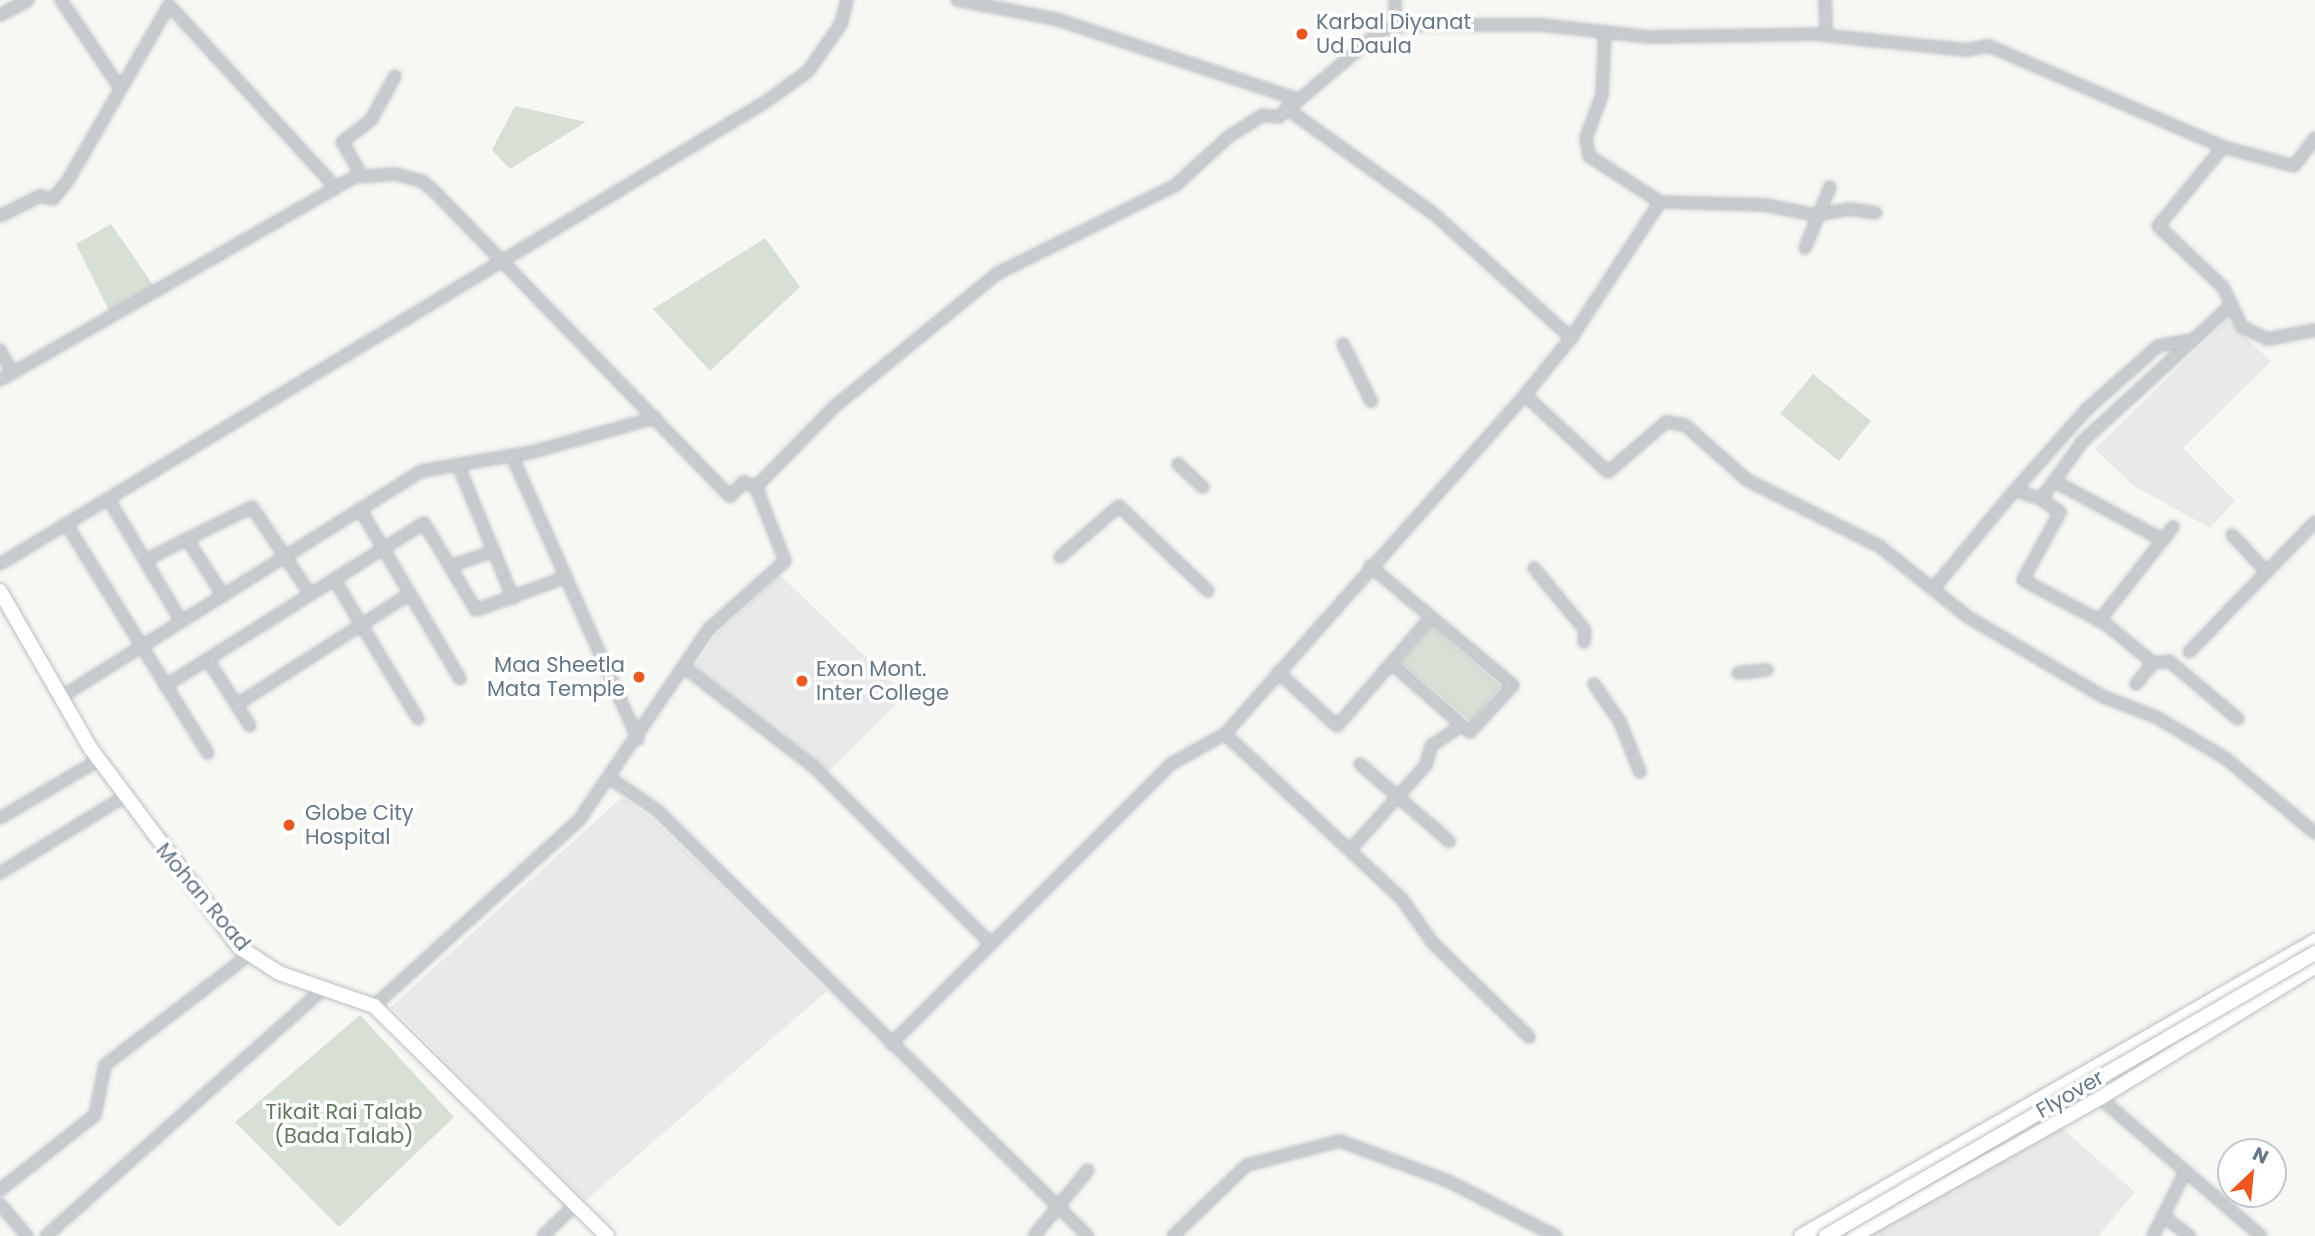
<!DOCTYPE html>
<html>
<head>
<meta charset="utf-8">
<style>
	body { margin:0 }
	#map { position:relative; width:2315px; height:1236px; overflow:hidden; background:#f7f8f4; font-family:Poppins,sans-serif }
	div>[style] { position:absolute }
	.built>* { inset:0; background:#e8e9e8 }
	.green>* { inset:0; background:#d8e0d5 }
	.roads { filter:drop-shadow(0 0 2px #babec2) drop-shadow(0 0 2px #babec2) }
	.minor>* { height:10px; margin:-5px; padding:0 5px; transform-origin:5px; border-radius:5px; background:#c7cbce }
	.major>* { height:14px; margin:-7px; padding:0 7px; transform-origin:7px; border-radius:7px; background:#fff }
	.bridges { filter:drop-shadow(0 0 2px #babec2) drop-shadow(0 0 2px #babec2) }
	.major-bridge>* { height:14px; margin:-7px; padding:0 7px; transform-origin:7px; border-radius:7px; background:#fff }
	.dots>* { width:19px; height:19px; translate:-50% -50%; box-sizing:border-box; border:4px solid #fff; border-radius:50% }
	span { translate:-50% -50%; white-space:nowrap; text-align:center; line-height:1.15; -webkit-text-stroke:7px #fff; paint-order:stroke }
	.poi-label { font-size:21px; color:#657687 }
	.left { translate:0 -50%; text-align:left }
	.right { translate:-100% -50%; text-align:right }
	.street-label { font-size:21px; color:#657687 }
	.park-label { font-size:21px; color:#647960 }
	.north { position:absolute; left:2217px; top:1138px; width:70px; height:70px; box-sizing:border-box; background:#fff; border:2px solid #c1c8cf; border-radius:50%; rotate:26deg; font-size:19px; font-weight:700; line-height:28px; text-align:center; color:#657687 }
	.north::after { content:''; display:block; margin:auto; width:24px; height:32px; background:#eb5821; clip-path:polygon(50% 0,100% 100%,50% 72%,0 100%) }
</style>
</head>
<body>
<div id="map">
	<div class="built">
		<i style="clip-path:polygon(2227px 320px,2271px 361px,2183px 448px,2235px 501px,2210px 528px,2134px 486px,2095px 449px)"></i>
		<i style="clip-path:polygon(780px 575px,905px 695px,828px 772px,694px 668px,715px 635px)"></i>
		<i style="clip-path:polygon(622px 797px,653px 819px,827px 991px,585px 1201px,391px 1007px)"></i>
		<i style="clip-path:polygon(2058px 1125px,2135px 1192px,2098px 1236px,1866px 1236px)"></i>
	</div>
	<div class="green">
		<i style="clip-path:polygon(515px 106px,586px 122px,510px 169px,492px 150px)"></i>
		<i style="clip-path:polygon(111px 224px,154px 286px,109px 311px,76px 244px)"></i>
		<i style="clip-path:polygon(765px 238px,800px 287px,710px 371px,653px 309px)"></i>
		<i style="clip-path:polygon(1813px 374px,1871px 421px,1839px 461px,1780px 414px)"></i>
		<i style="clip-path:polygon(1431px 626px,1501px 686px,1471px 722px,1401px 662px)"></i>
		<i style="clip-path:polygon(360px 1015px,454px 1117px,339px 1227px,235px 1122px)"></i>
	</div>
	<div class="roads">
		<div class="minor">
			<i style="left:61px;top:0;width:106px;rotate:56.2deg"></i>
			<i style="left:957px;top:0;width:101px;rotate:10.9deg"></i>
			<i style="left:1056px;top:19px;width:251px;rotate:18.4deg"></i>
			<i style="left:1395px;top:0;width:27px;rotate:90deg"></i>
			<i style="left:1825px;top:0;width:34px;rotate:88deg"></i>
			<i style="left:0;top:15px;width:32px;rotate:-28deg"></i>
			<i style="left:1605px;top:32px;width:63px;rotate:92.7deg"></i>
			<i style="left:1602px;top:95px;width:46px;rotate:110.4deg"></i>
			<i style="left:1586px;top:138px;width:18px;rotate:81deg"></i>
			<i style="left:1589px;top:156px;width:85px;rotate:32.9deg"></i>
			<i style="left:1660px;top:202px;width:163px;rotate:123.2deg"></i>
			<i style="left:1571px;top:338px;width:73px;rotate:128.9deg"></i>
			<i style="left:1525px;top:395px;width:113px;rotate:42.9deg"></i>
			<i style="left:1608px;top:472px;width:77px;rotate:-40.8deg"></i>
			<i style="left:1666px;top:422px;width:19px;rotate:9deg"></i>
			<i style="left:1685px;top:425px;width:83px;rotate:41.6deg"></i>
			<i style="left:1747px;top:480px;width:148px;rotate:26.6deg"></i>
			<i style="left:1879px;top:546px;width:114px;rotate:38.6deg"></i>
			<i style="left:1968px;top:617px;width:158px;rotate:30.5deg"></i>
			<i style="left:2104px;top:697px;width:56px;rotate:21deg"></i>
			<i style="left:2156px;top:717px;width:80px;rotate:30.7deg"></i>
			<i style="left:2225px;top:758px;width:117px;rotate:39.8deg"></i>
			<i style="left:1286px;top:108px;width:182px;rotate:35.6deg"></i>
			<i style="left:1434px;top:214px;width:185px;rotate:42.1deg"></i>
			<i style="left:2223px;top:147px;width:102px;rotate:129.4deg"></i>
			<i style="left:2158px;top:226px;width:89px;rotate:43.2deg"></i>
			<i style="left:2223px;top:287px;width:44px;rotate:64.6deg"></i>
			<i style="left:2242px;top:327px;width:29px;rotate:25deg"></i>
			<i style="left:2268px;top:339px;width:48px;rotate:-10.8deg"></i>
			<i style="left:362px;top:176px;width:39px;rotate:-120deg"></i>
			<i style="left:342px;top:142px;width:36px;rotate:-37deg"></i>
			<i style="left:371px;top:120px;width:50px;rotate:-61.4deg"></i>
			<i style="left:1660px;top:202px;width:105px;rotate:1.6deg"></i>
			<i style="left:1765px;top:205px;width:52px;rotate:11.1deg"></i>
			<i style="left:1816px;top:215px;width:34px;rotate:-10deg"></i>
			<i style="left:1849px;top:209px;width:27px;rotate:8deg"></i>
			<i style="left:0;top:216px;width:45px;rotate:-26.6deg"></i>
			<i style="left:40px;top:196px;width:13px;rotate:13deg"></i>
			<i style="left:53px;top:199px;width:22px;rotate:-51deg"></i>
			<i style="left:67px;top:182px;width:204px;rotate:-60deg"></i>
			<i style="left:169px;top:5px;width:248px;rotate:47.6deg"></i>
			<i style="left:1805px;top:248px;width:66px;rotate:-67.7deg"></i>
			<i style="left:1343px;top:344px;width:64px;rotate:63.8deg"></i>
			<i style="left:0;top:350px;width:26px;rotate:62deg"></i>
			<i style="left:0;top:380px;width:409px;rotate:-29.8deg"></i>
			<i style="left:355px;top:177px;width:40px;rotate:-4.3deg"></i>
			<i style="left:395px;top:174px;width:28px;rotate:15deg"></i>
			<i style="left:422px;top:181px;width:17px;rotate:40deg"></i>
			<i style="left:435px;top:192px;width:424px;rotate:45.9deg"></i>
			<i style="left:730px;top:496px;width:20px;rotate:-45deg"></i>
			<i style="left:744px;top:482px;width:13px;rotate:23deg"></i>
			<i style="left:512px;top:456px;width:310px;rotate:66deg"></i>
			<i style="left:1178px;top:464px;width:34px;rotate:43deg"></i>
			<i style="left:458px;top:465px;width:144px;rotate:67.5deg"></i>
			<i style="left:2054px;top:481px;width:124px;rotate:28.4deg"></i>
			<i style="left:2015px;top:490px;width:108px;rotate:-48.4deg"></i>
			<i style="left:2087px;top:409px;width:95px;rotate:-41.6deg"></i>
			<i style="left:2158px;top:346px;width:36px;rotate:-10deg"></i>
			<i style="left:2041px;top:499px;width:23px;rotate:34deg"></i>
			<i style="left:2060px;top:512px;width:77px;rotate:118.6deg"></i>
			<i style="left:2023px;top:580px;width:94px;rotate:27.9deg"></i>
			<i style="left:2106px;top:624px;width:61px;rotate:39.7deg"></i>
			<i style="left:109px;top:500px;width:139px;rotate:59.2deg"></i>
			<i style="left:360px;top:509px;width:197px;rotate:59.5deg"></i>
			<i style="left:67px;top:525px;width:268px;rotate:58.3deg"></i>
			<i style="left:2232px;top:535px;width:50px;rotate:46.6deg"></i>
			<i style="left:1060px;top:557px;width:78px;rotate:-40.8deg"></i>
			<i style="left:1119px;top:506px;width:123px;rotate:43.7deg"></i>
			<i style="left:146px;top:560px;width:46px;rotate:-27.1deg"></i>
			<i style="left:0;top:564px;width:896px;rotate:-31.12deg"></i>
			<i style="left:767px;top:101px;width:51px;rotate:-36.2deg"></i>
			<i style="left:808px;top:71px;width:57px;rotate:-54.9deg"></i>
			<i style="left:841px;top:24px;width:25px;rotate:-76deg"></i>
			<i style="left:451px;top:566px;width:46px;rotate:-19.2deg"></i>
			<i style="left:1370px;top:566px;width:186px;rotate:39.8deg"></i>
			<i style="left:1513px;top:685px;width:64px;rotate:132.5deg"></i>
			<i style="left:1470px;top:732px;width:105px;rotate:-138.9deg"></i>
			<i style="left:1534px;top:568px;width:80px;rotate:50.6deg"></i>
			<i style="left:1585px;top:630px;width:12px;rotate:95deg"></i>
			<i style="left:334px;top:579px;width:163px;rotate:59deg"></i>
			<i style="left:1933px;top:589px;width:129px;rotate:-50.4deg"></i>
			<i style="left:2015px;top:490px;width:28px;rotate:19deg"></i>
			<i style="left:2041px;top:499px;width:72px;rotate:-54.1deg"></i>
			<i style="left:2083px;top:441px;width:197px;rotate:-42.5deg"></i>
			<i style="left:221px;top:592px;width:63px;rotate:-122.7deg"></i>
			<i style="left:187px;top:539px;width:72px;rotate:-26.2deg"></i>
			<i style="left:252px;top:507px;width:105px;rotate:56.3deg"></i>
			<i style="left:2099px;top:621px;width:120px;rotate:-51.8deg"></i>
			<i style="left:2189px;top:652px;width:181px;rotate:-45.9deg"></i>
			<i style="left:208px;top:660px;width:78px;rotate:57.5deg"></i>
			<i style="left:684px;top:667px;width:164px;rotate:37.6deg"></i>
			<i style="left:814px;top:767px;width:250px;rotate:45deg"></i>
			<i style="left:1278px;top:672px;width:80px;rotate:42.5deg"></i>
			<i style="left:1337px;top:726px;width:144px;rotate:-49.2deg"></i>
			<i style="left:1738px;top:673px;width:29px;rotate:-6deg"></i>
			<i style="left:1594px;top:684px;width:46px;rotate:55.6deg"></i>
			<i style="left:1620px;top:722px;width:54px;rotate:68.2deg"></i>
			<i style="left:2136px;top:684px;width:27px;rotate:-51deg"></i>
			<i style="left:2153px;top:663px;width:16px;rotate:-7deg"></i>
			<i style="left:2169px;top:661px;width:90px;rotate:40deg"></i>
			<i style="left:165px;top:686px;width:306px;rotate:-32.2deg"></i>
			<i style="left:424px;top:523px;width:101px;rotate:59.1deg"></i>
			<i style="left:476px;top:610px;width:96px;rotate:-20.1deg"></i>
			<i style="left:61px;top:697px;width:425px;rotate:-32.1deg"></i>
			<i style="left:421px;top:471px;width:113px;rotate:-9.7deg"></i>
			<i style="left:532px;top:452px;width:128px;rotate:-15.5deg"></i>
			<i style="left:236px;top:705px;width:204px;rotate:-32.6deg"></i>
			<i style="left:1225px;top:734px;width:242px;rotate:43deg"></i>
			<i style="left:1402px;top:899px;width:52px;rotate:55.1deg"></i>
			<i style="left:1432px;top:942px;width:136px;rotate:44.4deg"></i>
			<i style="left:1360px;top:764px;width:118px;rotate:40.9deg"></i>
			<i style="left:611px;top:779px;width:55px;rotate:34deg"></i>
			<i style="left:657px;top:810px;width:606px;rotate:44.67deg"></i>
			<i style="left:0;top:818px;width:115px;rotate:-30.4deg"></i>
			<i style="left:1350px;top:850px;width:114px;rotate:-48.2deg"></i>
			<i style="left:1426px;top:765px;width:20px;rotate:-75deg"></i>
			<i style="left:1431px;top:746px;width:37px;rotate:-34deg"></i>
			<i style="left:0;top:873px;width:147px;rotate:-31.6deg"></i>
			<i style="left:374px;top:1006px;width:277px;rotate:-42.2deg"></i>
			<i style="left:579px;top:820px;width:231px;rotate:-55.8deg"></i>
			<i style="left:709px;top:629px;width:102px;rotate:-41.8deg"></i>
			<i style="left:785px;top:561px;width:79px;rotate:-111.4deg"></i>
			<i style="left:756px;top:487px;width:112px;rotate:-45.7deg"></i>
			<i style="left:834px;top:407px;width:212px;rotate:-39.3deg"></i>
			<i style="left:998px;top:273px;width:199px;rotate:-26.3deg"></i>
			<i style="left:1176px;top:185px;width:71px;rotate:-42.7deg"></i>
			<i style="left:1228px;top:137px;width:41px;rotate:-32.2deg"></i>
			<i style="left:1263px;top:115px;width:16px;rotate:7deg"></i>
			<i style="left:1279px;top:117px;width:133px;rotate:-40.4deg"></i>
			<i style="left:1380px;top:31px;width:26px;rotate:-13deg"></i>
			<i style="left:1405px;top:25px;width:137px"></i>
			<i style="left:1542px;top:25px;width:108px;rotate:6.4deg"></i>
			<i style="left:1649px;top:37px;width:164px;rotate:-1deg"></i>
			<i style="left:1813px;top:34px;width:154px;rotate:6deg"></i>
			<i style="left:1966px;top:50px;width:23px;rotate:-10deg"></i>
			<i style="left:1989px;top:46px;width:255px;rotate:23.3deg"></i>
			<i style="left:2223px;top:147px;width:73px;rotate:15deg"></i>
			<i style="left:2294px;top:166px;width:35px;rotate:-53deg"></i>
			<i style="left:891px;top:1044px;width:396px;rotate:-45deg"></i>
			<i style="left:1171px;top:764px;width:62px;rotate:-29.1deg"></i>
			<i style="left:1225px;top:734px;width:453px;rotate:-48.5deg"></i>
			<i style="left:2090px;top:1078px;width:22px;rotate:63deg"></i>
			<i style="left:2100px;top:1098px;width:212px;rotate:40.6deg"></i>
			<i style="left:0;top:1190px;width:121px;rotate:-38.3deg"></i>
			<i style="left:95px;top:1115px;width:51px;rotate:-78.7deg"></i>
			<i style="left:105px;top:1065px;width:183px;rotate:-37.4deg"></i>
			<i style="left:0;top:1204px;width:42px;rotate:49.8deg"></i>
			<i style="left:2163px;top:1216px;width:34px;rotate:37deg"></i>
			<i style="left:46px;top:1236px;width:370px;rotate:-41.7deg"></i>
			<i style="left:543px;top:1236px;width:45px;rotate:-44.1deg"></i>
			<i style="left:1034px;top:1236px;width:85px;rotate:-50.7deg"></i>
			<i style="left:1173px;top:1236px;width:103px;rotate:-43.8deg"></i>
			<i style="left:1247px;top:1165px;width:96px;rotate:-14.5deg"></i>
			<i style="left:1340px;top:1141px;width:115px;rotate:20.3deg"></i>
			<i style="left:1448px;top:1181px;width:121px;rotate:27deg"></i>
			<i style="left:2153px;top:1236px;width:72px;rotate:-63.4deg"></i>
		</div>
		<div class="major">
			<i style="left:0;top:591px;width:182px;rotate:60.1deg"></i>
			<i style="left:91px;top:749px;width:247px;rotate:53.2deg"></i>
			<i style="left:239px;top:947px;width:48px;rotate:33deg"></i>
			<i style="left:279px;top:973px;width:101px;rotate:19.2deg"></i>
			<i style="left:374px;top:1006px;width:327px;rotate:44.6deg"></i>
			<i style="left:1801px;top:1236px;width:593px;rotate:-29.85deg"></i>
			<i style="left:1854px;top:1236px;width:282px;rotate:-29.3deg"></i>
			<i style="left:2100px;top:1098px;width:252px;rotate:-31.5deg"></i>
		</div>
	</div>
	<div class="bridges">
		<div class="major-bridge">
			<i style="left:1826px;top:1236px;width:565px;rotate:-30.06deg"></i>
		</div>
	</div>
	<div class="dots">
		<i style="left:1302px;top:34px;background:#eb5821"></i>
		<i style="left:639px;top:677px;background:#eb5821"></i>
		<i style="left:802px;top:681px;background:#eb5821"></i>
		<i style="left:289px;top:825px;background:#eb5821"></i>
	</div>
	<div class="poi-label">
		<span class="left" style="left:1316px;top:34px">Karbal Diyanat<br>Ud Daula</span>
		<span class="right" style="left:625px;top:677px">Maa Sheetla<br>Mata Temple</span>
		<span class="left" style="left:816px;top:681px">Exon Mont.<br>Inter College</span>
		<span class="left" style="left:305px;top:825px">Globe City<br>Hospital</span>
	</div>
	<div class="street-label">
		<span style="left:203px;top:897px;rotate:50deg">Mohan Road</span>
		<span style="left:2070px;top:1094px;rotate:-30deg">Flyover</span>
	</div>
	<div class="park-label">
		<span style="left:344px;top:1124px">Tikait Rai Talab<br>(Bada Talab)</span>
	</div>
	<div class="north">N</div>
</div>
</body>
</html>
